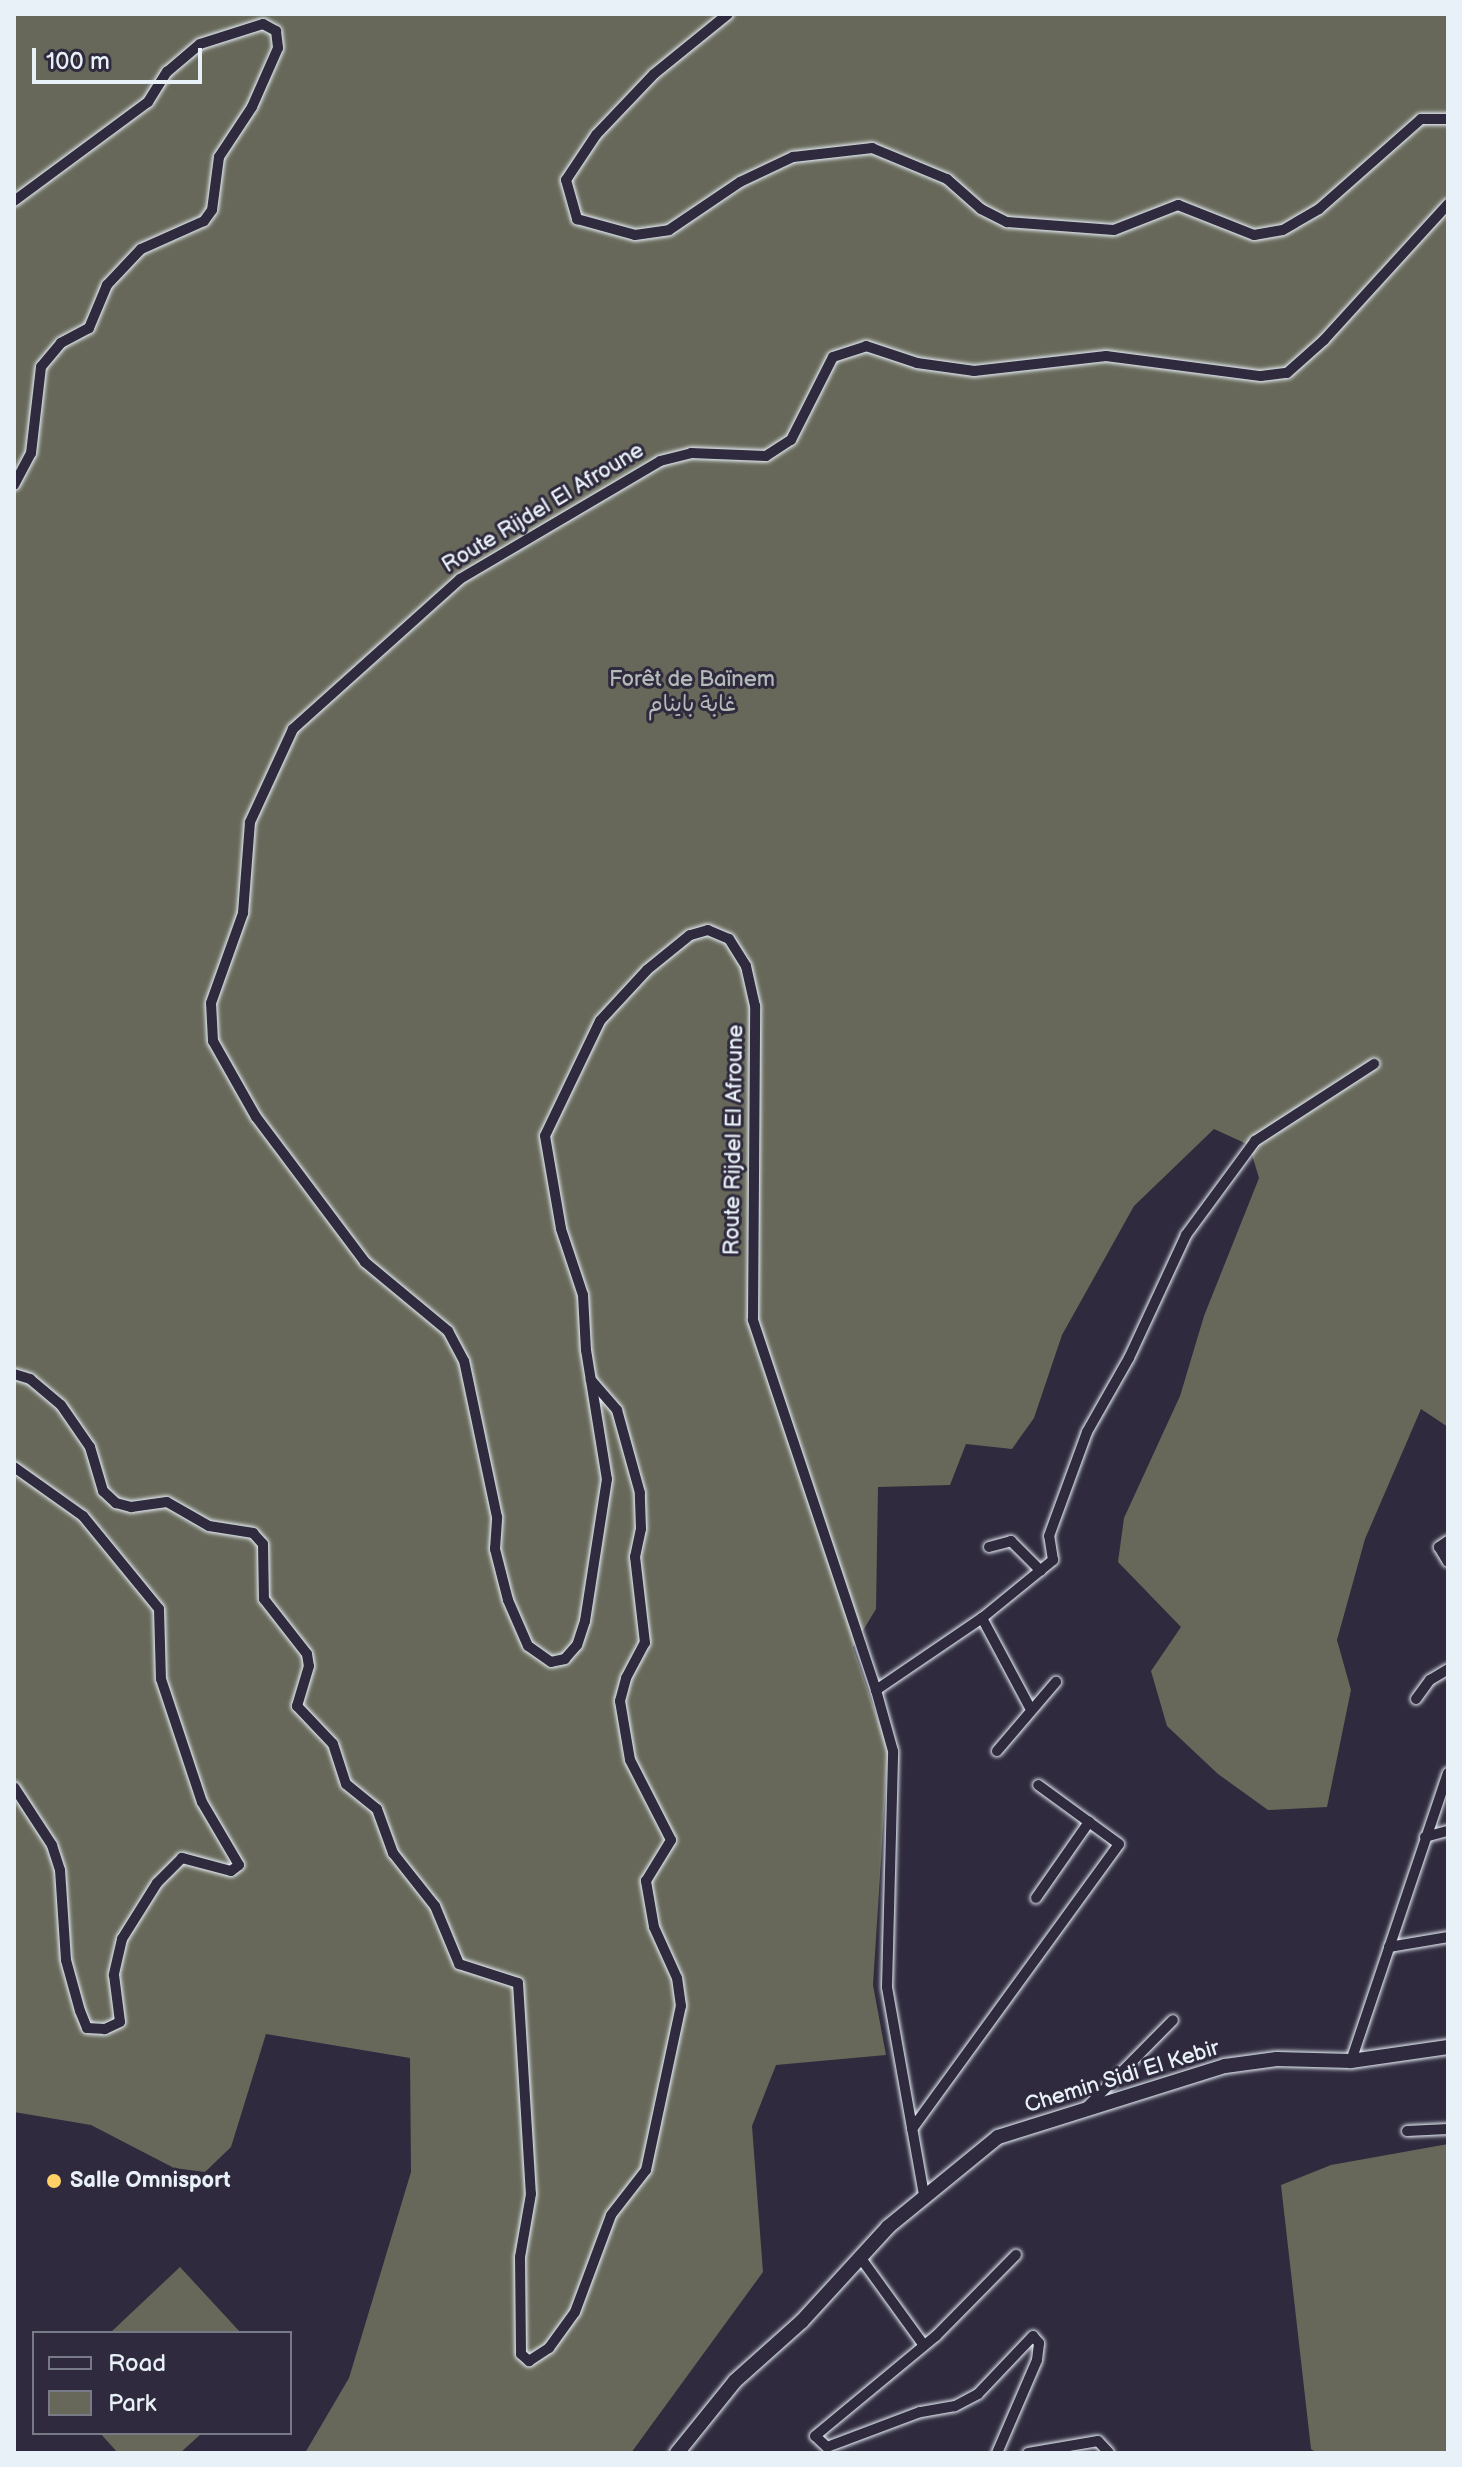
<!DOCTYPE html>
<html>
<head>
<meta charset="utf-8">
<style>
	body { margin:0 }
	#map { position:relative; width:1462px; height:2467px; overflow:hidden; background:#2f2a3d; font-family:"Balsamiq Sans","Playpen Sans Arabic",sans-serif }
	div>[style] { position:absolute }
	.green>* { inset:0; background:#676859 }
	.roads { filter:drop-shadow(0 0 2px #e8f1f8) drop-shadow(0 0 2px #e8f1f8) }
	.street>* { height:10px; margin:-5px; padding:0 5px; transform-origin:5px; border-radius:5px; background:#2f2a3d }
	.secondary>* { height:14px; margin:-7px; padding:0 7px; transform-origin:7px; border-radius:7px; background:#2f2a3d }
	.dots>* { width:22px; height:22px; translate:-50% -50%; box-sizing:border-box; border:4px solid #2f2a3d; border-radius:50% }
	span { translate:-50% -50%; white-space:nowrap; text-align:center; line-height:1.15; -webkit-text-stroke:6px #2f2a3d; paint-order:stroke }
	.street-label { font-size:22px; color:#e8f1f8 }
	.park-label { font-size:22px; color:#b4bab8 }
	.poi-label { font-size:22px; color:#e8f1f8; font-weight:700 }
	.left { translate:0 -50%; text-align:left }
	.frame { position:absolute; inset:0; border:16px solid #e8f1f8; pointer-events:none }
	.legend { position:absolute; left:32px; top:2331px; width:260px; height:104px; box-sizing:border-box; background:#2f2a3d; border:2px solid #797a88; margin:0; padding:10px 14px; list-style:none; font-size:24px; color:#e8f1f8 }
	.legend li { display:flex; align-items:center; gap:16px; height:40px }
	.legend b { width:40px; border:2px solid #797a88 }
	.scale { position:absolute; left:32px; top:48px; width:170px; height:36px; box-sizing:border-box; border:4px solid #e8f1f8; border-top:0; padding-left:10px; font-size:24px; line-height:28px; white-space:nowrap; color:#e8f1f8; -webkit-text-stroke:6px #2f2a3d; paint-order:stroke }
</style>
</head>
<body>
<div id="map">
	<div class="green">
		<i style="clip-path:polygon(14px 14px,1448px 14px,1448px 1427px,1421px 1409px,1365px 1539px,1337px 1640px,1351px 1690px,1327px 1807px,1268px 1810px,1218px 1774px,1167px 1726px,1151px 1671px,1181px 1627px,1118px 1562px,1124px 1518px,1180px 1396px,1204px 1316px,1259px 1178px,1249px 1145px,1214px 1129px,1134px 1206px,1062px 1335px,1034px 1418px,1012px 1449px,966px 1444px,950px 1485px,878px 1487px,876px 1609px,853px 1647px,888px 1749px,873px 1985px,886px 2055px,776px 2065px,752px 2126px,763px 2272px,631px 2453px,305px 2453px,349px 2378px,411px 2172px,410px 2058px,266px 2034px,231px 2147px,205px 2172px,174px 2168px,91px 2125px,14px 2112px)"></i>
		<i style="clip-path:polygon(1448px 2144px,1448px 2453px,1317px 2453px,1311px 2449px,1281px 2185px,1331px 2165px)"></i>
		<i style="clip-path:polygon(180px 2267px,241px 2333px,110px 2333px)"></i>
		<i style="clip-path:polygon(100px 2433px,202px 2433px,180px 2453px,118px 2453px)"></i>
	</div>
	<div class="roads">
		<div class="street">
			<i style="left:728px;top:14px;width:95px;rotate:141deg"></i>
			<i style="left:654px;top:74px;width:84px;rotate:133.6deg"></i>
			<i style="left:596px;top:135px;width:54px;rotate:123.7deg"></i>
			<i style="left:566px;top:180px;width:41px;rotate:74.2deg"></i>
			<i style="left:577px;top:219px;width:60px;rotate:15.4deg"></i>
			<i style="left:635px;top:235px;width:34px;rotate:-8deg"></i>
			<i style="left:669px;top:230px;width:86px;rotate:-34.1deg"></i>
			<i style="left:740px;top:182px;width:59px;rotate:-25.3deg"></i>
			<i style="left:793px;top:157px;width:80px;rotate:-6.5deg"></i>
			<i style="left:872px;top:148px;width:81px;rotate:22.5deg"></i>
			<i style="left:947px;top:179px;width:45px;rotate:41.4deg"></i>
			<i style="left:981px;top:209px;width:29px;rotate:27deg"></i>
			<i style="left:1007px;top:222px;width:107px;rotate:4.3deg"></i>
			<i style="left:1114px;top:230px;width:69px;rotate:-21.3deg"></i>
			<i style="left:1178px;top:205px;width:82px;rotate:21.5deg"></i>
			<i style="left:1254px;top:235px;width:29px;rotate:-10deg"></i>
			<i style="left:1283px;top:230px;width:42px;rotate:-30.3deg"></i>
			<i style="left:1319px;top:209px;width:136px;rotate:-41.4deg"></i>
			<i style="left:1421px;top:119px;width:27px"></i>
			<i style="left:14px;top:201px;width:167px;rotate:-36.5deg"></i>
			<i style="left:148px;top:102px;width:36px;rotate:-58deg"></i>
			<i style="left:167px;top:72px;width:43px;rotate:-40.3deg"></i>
			<i style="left:200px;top:44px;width:66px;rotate:-17.6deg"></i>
			<i style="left:263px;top:24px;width:15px;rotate:28deg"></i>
			<i style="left:276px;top:31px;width:17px;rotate:83deg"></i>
			<i style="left:278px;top:48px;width:64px;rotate:113.8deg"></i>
			<i style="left:252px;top:107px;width:60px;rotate:123.4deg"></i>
			<i style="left:219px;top:157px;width:53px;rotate:97.5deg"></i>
			<i style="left:212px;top:210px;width:14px;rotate:126deg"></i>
			<i style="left:204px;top:221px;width:69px;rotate:156deg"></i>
			<i style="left:141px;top:249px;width:50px;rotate:133.4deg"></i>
			<i style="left:107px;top:285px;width:47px;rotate:112.7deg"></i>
			<i style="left:89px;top:328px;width:32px;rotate:152deg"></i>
			<i style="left:61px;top:343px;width:31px;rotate:130deg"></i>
			<i style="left:41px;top:367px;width:87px;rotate:96.6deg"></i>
			<i style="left:31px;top:453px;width:36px;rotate:118deg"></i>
			<i style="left:14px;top:1374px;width:17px;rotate:17deg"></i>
			<i style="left:30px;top:1379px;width:40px;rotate:40deg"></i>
			<i style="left:61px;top:1405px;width:51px;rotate:55.4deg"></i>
			<i style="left:90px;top:1447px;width:46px;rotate:73.5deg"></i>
			<i style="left:103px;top:1491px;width:18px;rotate:43deg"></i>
			<i style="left:116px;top:1503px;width:16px;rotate:15deg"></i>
			<i style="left:131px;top:1507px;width:36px;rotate:-8deg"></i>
			<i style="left:167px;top:1502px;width:48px;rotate:29.7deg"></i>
			<i style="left:209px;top:1526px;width:45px;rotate:9deg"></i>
			<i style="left:253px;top:1533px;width:15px;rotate:48deg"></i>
			<i style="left:263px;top:1544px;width:55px;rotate:89deg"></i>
			<i style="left:264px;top:1599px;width:70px;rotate:52deg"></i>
			<i style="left:307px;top:1654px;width:12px;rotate:81deg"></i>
			<i style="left:309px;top:1666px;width:42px;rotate:106.7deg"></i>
			<i style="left:297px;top:1706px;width:52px;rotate:46.5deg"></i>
			<i style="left:333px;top:1744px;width:42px;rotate:72deg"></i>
			<i style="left:346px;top:1784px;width:40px;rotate:39deg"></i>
			<i style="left:377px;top:1809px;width:47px;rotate:70deg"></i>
			<i style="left:393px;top:1853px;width:68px;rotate:51.6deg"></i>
			<i style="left:435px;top:1906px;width:63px;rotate:67.5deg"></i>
			<i style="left:459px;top:1964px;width:62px;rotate:17.9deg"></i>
			<i style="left:518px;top:1983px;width:211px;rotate:86.5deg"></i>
			<i style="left:531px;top:2194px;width:64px;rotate:99.9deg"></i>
			<i style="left:520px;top:2257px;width:97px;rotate:89.4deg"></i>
			<i style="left:521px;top:2354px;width:11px;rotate:41deg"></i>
			<i style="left:529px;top:2361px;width:24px;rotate:-33deg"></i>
			<i style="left:549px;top:2348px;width:44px;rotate:-54.2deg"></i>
			<i style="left:575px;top:2312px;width:103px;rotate:-69.6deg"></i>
			<i style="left:611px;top:2215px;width:57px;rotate:-52.1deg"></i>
			<i style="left:646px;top:2170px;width:168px;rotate:-78deg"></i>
			<i style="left:681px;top:2006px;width:28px;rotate:-98deg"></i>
			<i style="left:677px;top:1978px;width:56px;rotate:-114.3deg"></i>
			<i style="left:654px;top:1927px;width:47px;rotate:-99.9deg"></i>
			<i style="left:646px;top:1881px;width:48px;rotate:-58.6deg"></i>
			<i style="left:671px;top:1840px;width:90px;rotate:-117.1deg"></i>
			<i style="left:630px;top:1760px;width:60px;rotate:-99.6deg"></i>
			<i style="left:620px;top:1701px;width:24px;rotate:-75deg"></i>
			<i style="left:626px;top:1678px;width:40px;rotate:-62deg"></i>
			<i style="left:645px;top:1643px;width:87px;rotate:-96.6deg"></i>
			<i style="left:635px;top:1557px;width:29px;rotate:-78deg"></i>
			<i style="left:641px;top:1529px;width:36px;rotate:-92deg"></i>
			<i style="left:640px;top:1493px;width:86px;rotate:-105.5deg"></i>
			<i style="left:617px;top:1410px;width:40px;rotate:-131deg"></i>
			<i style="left:14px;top:1467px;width:85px;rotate:35.4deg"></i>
			<i style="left:83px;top:1516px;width:120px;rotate:50.7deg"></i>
			<i style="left:159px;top:1609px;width:70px;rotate:88.4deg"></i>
			<i style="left:161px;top:1679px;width:130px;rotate:71.6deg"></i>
			<i style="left:202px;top:1802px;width:73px;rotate:59.6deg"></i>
			<i style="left:239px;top:1865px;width:10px;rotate:143deg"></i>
			<i style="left:231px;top:1871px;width:51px;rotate:-165.1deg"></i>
			<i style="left:182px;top:1858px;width:35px;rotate:135deg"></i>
			<i style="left:157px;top:1883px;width:66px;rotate:122deg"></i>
			<i style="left:122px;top:1939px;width:37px;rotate:103deg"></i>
			<i style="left:114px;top:1975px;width:47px;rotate:82.7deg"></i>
			<i style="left:120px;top:2022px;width:17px;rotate:155deg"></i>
			<i style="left:105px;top:2029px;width:18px;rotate:-177deg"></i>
			<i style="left:87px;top:2028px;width:18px;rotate:-112deg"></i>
			<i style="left:80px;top:2011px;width:53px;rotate:-105.4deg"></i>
			<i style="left:66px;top:1960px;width:90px;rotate:-93.8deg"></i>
			<i style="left:60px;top:1870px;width:26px;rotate:-108deg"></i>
			<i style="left:52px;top:1845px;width:69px;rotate:-123.2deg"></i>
			<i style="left:1448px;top:1541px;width:11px;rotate:146deg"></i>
			<i style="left:1439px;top:1547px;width:17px;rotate:59deg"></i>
			<i style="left:989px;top:1547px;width:23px;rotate:-15deg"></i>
			<i style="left:1011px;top:1541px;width:42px;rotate:45deg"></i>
			<i style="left:982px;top:1618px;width:102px;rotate:61.9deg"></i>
			<i style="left:876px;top:1690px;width:390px;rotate:-108.4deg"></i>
			<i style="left:753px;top:1320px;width:314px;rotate:-89.6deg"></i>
			<i style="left:755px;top:1006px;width:41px;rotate:-102.7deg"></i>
			<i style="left:746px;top:966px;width:32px;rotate:-122deg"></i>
			<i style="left:729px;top:939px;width:23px;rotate:-157deg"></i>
			<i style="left:708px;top:930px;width:19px;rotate:164deg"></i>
			<i style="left:690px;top:935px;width:55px;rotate:140.9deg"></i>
			<i style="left:647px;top:970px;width:69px;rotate:132.7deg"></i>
			<i style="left:600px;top:1021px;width:127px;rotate:115.6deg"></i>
			<i style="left:545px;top:1136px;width:94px;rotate:80.2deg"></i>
			<i style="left:561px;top:1229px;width:70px;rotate:71.6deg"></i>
			<i style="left:583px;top:1295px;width:55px;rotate:86.9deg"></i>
			<i style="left:586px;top:1350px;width:131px;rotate:80.8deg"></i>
			<i style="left:607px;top:1479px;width:144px;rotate:98.8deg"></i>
			<i style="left:585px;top:1621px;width:25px;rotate:108deg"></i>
			<i style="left:577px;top:1645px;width:18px;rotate:131deg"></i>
			<i style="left:565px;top:1659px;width:14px;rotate:168deg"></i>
			<i style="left:551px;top:1662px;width:28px;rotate:-145deg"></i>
			<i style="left:528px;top:1646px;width:50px;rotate:-113.5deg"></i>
			<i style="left:508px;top:1600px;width:53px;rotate:-104.3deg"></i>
			<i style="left:495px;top:1549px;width:32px;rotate:-86deg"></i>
			<i style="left:497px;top:1517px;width:159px;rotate:-101.9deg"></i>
			<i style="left:464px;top:1361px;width:34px;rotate:-118deg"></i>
			<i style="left:448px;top:1331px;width:108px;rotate:-140.3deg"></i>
			<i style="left:365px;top:1262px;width:181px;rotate:-126.9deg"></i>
			<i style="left:256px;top:1117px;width:87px;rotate:-119.5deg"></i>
			<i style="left:213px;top:1041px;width:38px;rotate:-93deg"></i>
			<i style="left:211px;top:1003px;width:96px;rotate:-70.4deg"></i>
			<i style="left:243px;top:913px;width:91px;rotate:-85.6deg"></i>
			<i style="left:250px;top:822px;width:102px;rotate:-65.2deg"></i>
			<i style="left:293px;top:729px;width:224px;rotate:-41.9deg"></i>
			<i style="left:460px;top:579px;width:232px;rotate:-30.5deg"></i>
			<i style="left:660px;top:461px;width:32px;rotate:-14deg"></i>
			<i style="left:691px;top:453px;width:75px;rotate:2.3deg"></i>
			<i style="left:766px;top:456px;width:30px;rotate:-33deg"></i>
			<i style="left:791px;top:440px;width:93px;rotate:-63.2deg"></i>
			<i style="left:833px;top:357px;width:35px;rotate:-18deg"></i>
			<i style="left:866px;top:346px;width:54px;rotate:18.4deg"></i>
			<i style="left:917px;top:363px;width:58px;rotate:8deg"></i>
			<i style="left:974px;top:371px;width:133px;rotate:-6.5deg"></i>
			<i style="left:1106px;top:356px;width:156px;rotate:7.4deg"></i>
			<i style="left:1261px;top:376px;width:26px;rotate:-7deg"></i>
			<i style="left:1287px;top:373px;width:50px;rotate:-41.7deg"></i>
			<i style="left:1324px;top:340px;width:184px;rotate:-47.6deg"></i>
			<i style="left:1416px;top:1699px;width:24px;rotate:-54deg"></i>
			<i style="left:1430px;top:1680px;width:21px;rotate:-31deg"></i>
			<i style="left:997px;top:1751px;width:91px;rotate:-49.5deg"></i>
			<i style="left:1425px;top:1837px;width:24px;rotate:-15deg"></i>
			<i style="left:1036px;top:1898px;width:93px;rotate:-55.1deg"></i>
			<i style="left:1389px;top:1947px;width:60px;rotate:-9.6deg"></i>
			<i style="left:1351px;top:2061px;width:304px;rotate:-71.4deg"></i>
			<i style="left:1087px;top:2107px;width:122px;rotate:-45.3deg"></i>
			<i style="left:912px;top:2129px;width:352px;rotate:-54deg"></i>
			<i style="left:1119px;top:1844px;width:100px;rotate:-143.9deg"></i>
			<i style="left:1407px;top:2131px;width:41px;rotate:-2.8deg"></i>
			<i style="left:924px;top:2195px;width:211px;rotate:-100.1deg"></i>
			<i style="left:887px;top:1987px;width:236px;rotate:-88.5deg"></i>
			<i style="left:893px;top:1751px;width:63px;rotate:-105.6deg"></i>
			<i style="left:876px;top:1690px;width:128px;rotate:-34.2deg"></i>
			<i style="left:982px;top:1618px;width:92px;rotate:-39.2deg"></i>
			<i style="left:1053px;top:1560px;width:24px;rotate:-99deg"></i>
			<i style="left:1049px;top:1536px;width:111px;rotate:-69.9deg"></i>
			<i style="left:1087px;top:1432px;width:85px;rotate:-60.4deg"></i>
			<i style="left:1129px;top:1358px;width:136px;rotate:-65.1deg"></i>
			<i style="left:1186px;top:1235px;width:117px;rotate:-53.7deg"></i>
			<i style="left:1255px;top:1141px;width:142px;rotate:-32.9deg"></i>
			<i style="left:860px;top:2257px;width:107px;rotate:54.1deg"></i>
			<i style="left:997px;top:2453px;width:101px;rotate:-66.7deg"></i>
			<i style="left:1037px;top:2360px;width:17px;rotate:-83deg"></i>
			<i style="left:1039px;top:2343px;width:9px;rotate:-131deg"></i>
			<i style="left:1033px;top:2336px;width:80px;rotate:133.5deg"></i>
			<i style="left:978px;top:2394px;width:26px;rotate:152deg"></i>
			<i style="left:955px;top:2406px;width:36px;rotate:170deg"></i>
			<i style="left:920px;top:2412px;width:99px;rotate:159.4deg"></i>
			<i style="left:827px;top:2447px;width:16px;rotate:-137deg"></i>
			<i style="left:815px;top:2436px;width:157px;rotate:-39.6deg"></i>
			<i style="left:936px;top:2336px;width:114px;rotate:-45.4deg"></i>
			<i style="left:1028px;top:2453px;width:71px;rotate:-9.7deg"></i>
			<i style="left:1098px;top:2441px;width:16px;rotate:47deg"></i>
		</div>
		<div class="secondary">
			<i style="left:677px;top:2453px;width:92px;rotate:-51.1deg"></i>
			<i style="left:735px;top:2381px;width:90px;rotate:-41.8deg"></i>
			<i style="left:802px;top:2321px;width:127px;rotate:-47.5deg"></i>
			<i style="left:888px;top:2227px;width:142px;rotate:-39.3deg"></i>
			<i style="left:998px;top:2137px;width:238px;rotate:-17.4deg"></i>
			<i style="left:1225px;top:2066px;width:52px;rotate:-7.7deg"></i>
			<i style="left:1277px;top:2059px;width:74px;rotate:1.5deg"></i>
			<i style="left:1351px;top:2061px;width:98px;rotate:-8.2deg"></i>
		</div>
	</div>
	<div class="dots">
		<i style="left:54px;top:2181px;background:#ffd166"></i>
	</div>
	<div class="street-label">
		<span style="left:543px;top:508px;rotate:-31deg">Route Rijdel El Afroune</span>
		<span style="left:734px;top:1140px;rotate:-89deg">Route Rijdel El Afroune</span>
		<span style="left:1122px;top:2077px;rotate:-17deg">Chemin Sidi El Kebir</span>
	</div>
	<div class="park-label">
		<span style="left:692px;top:692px">Forêt de Baïnem<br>غابة باينام</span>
	</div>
	<div class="poi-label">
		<span class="left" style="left:70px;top:2181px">Salle Omnisport</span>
	</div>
	<div class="frame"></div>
	<ul class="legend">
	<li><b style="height:10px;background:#2f2a3d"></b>Road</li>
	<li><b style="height:22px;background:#676859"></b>Park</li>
	</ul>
	<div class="scale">100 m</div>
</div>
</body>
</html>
